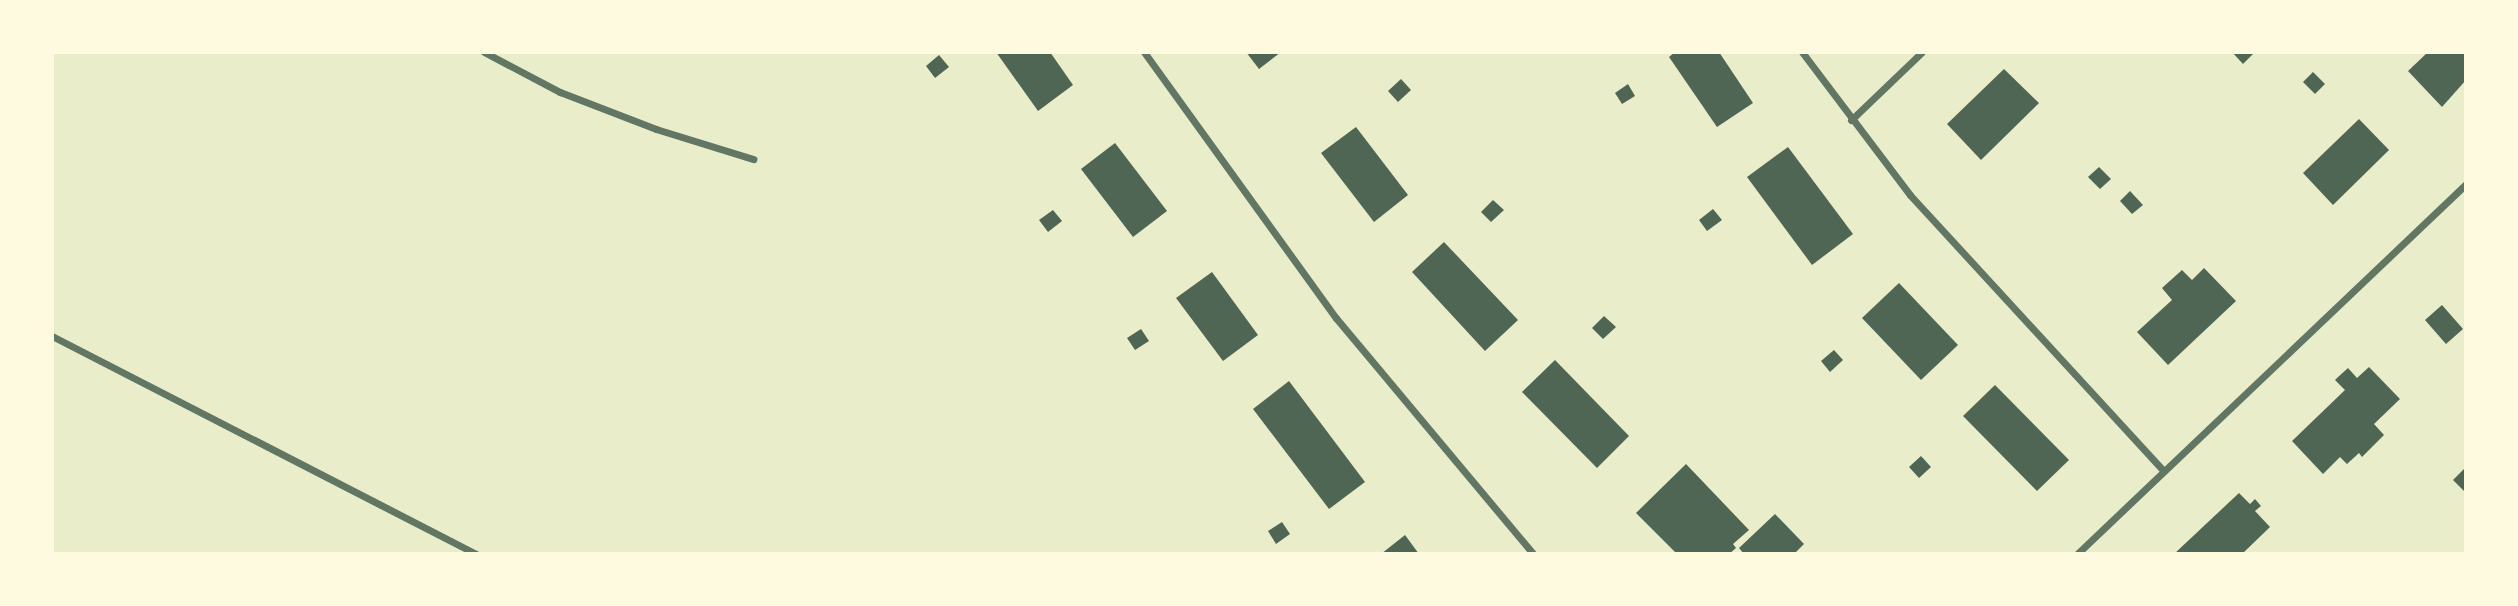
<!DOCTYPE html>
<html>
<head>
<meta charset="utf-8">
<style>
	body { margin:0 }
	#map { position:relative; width:2518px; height:606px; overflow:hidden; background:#e9edc9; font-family:Helvetica,sans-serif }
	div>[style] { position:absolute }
	.building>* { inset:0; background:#4f6655 }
	.minor>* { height:7px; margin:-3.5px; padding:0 3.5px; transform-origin:3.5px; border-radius:3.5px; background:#617663 }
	span { translate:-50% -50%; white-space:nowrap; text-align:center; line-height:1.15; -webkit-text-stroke:7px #fefae0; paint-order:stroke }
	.frame { position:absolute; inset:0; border:54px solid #fefae0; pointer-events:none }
</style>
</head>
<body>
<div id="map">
	<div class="building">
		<i style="clip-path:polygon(996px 52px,1050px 52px,1073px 85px,1038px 111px)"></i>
		<i style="clip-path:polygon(1246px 52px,1281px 52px,1259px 69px)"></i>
		<i style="clip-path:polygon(1675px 52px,1719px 52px,1753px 103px,1717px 127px,1669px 57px)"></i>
		<i style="clip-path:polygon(2232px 52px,2251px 52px,2253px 54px,2243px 64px)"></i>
		<i style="clip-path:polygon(2428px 52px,2466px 52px,2466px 80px,2442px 107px,2408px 71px)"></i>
		<i style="clip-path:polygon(939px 55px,949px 67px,935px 78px,926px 66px)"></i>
		<i style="clip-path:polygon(2004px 69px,2039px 103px,1981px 160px,1947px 124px)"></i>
		<i style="clip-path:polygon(2313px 72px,2325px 84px,2315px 94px,2303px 82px)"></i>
		<i style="clip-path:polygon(1401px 79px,1411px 90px,1398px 102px,1388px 91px)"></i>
		<i style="clip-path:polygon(1628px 84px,1635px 96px,1622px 104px,1615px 93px)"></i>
		<i style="clip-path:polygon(2359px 119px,2389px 150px,2333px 205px,2303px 173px)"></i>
		<i style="clip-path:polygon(1356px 127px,1408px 195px,1374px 222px,1321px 153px)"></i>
		<i style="clip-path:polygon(1115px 143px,1167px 211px,1133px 237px,1081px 169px)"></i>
		<i style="clip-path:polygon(1788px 147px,1853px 234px,1812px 265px,1747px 177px)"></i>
		<i style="clip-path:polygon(2099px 167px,2111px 179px,2100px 189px,2088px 177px)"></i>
		<i style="clip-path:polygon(2130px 191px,2143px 205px,2132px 214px,2120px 201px)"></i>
		<i style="clip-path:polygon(1493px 200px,1504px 210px,1491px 222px,1481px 212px)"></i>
		<i style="clip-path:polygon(1713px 209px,1722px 220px,1707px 231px,1699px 220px)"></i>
		<i style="clip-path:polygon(1053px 210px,1062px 221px,1048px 232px,1039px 220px)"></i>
		<i style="clip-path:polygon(1444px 242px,1518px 320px,1485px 351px,1412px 272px)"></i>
		<i style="clip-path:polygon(2204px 268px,2236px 301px,2168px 365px,2137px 332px,2172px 300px,2162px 288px,2182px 270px,2192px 280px)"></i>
		<i style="clip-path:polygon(1212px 272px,1258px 335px,1223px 361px,1176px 298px)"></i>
		<i style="clip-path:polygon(1899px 283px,1958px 345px,1921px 380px,1862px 318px)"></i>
		<i style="clip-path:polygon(2442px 305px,2463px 329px,2446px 344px,2425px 320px)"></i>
		<i style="clip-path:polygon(1604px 316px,1616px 327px,1603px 339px,1592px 328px)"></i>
		<i style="clip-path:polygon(1141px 329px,1149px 341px,1135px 350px,1127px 338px)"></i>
		<i style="clip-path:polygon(1834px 350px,1843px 360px,1830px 372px,1821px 361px)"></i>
		<i style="clip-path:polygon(1555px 360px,1629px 436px,1597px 468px,1522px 392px)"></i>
		<i style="clip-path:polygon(2369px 367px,2400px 399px,2374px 424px,2384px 435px,2362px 457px,2359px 453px,2347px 464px,2340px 457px,2323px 474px,2292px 441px,2345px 390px,2335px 380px,2337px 378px,2348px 368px,2357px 378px)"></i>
		<i style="clip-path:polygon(1289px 381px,1365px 482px,1329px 509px,1253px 409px)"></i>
		<i style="clip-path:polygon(1995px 385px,2069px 460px,2037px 491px,1963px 416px)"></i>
		<i style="clip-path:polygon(1921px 456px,1931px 467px,1919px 478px,1909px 467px)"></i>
		<i style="clip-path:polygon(1686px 464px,1749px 530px,1733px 544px,1736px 548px,1729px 554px,1677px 554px,1636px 513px)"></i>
		<i style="clip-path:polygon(2466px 467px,2466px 493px,2453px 480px)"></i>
		<i style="clip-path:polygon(2239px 493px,2250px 504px,2255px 499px,2261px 506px,2255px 511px,2270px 527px,2242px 554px,2174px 554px)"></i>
		<i style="clip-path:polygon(1775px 514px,1804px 544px,1794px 554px,1744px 554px,1739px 548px)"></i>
		<i style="clip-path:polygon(1282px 522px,1290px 534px,1276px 544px,1268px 531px)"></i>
		<i style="clip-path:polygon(1405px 535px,1419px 554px,1381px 554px)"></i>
	</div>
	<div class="minor">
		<i style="left:484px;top:52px;width:86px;rotate:27.8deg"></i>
		<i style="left:560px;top:92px;width:103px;rotate:21.1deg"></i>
		<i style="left:656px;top:129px;width:102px;rotate:17.2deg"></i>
		<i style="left:1144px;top:52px;width:328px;rotate:54.2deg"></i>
		<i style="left:1336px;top:318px;width:307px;rotate:50.1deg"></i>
		<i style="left:1802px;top:52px;width:179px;rotate:52.9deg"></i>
		<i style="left:1910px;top:195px;width:374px;rotate:47.4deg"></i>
		<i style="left:1851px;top:120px;width:98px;rotate:-43.8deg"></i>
		<i style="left:52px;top:336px;width:478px;rotate:27.2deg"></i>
		<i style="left:2077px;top:554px;width:537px;rotate:-43.57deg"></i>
	</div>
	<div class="frame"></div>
</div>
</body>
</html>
